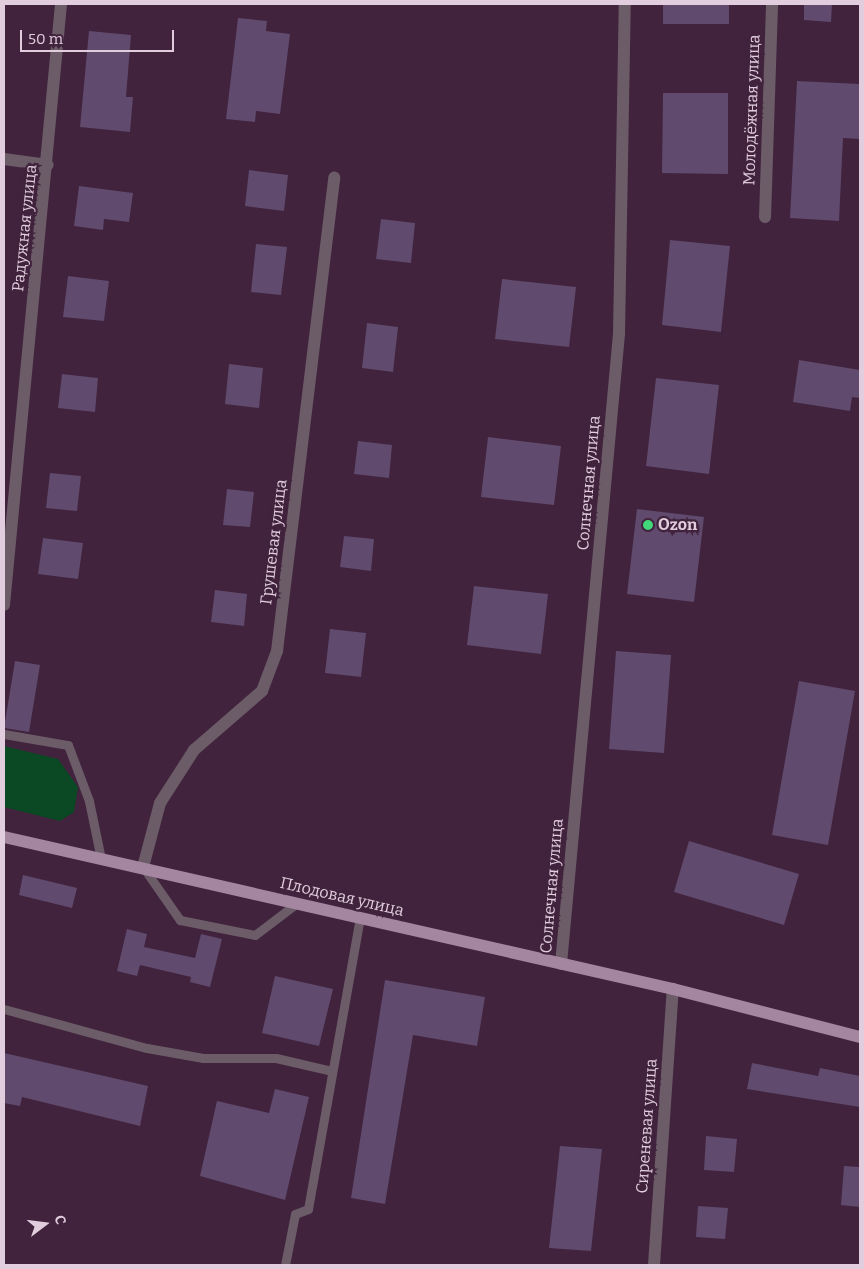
<!DOCTYPE html>
<html>
<head>
<meta charset="utf-8">
<style>
	body { margin:0 }
	#map { position:relative; width:864px; height:1269px; overflow:hidden; background:#41233d; font-family:Bitter,serif }
	div>[style] { position:absolute }
	.green>* { inset:0; background:#0b4824 }
	.building>* { inset:0; background:#604a6d }
	.service>* { height:9px; margin:-4.5px; padding:0 4.5px; transform-origin:4.5px; border-radius:4.5px; background:#6b5c68 }
	.minor>* { height:12px; margin:-6px; padding:0 6px; transform-origin:6px; border-radius:6px; background:#6b5c68 }
	.primary>* { height:12px; margin:-6px; padding:0 6px; transform-origin:6px; border-radius:6px; background:#a586a0 }
	.dots>* { width:14px; height:14px; translate:-50% -50%; box-sizing:border-box; border:2px solid #41233d; border-radius:50% }
	span { translate:-50% -50%; white-space:nowrap; text-align:center; line-height:1.15; -webkit-text-stroke:4.5px #41233d; paint-order:stroke }
	.street-label { font-size:16px; color:#e1cddd }
	.poi-label { font-size:16px; color:#e1cddd; font-weight:700 }
	.left { translate:0 -50%; text-align:left }
	.frame { position:absolute; inset:0; border:5px solid #e1cddd; pointer-events:none }
	.north { position:absolute; left:20px; top:1199px; width:50px; height:50px; -webkit-text-stroke:4px #41233d; paint-order:stroke; rotate:75deg; font-size:14px; font-weight:700; line-height:20px; text-align:center; color:#e1cddd }
	.north::after { content:''; display:block; margin:auto; width:18px; height:22px; background:#e1cddd; clip-path:polygon(50% 0,100% 100%,50% 72%,0 100%) }
	.scale { position:absolute; left:20px; top:30px; width:154px; height:22px; box-sizing:border-box; border:2px solid #e1cddd; border-top:0; padding-left:6px; font-size:15px; line-height:18px; white-space:nowrap; color:#e1cddd; -webkit-text-stroke:4px #41233d; paint-order:stroke }
</style>
</head>
<body>
<div id="map">
	<div class="green">
		<i style="clip-path:polygon(4px 746px,58px 759px,78px 787px,74px 812px,60px 821px,4px 807px)"></i>
	</div>
	<div class="building">
		<i style="clip-path:polygon(663px 4px,729px 4px,729px 24px,663px 24px)"></i>
		<i style="clip-path:polygon(804px 4px,832px 4px,831px 22px,804px 20px)"></i>
		<i style="clip-path:polygon(238px 18px,267px 21px,266px 31px,290px 34px,280px 114px,256px 111px,255px 122px,226px 119px)"></i>
		<i style="clip-path:polygon(89px 31px,131px 35px,126px 97px,133px 97px,130px 132px,80px 127px)"></i>
		<i style="clip-path:polygon(797px 81px,860px 84px,860px 139px,843px 138px,839px 221px,790px 218px)"></i>
		<i style="clip-path:polygon(663px 93px,728px 93px,728px 174px,662px 173px)"></i>
		<i style="clip-path:polygon(249px 170px,288px 175px,284px 211px,245px 206px)"></i>
		<i style="clip-path:polygon(79px 186px,133px 193px,129px 222px,104px 219px,103px 230px,74px 226px)"></i>
		<i style="clip-path:polygon(381px 219px,415px 223px,411px 263px,376px 259px)"></i>
		<i style="clip-path:polygon(670px 240px,730px 246px,721px 332px,662px 325px)"></i>
		<i style="clip-path:polygon(256px 244px,287px 247px,281px 295px,251px 292px)"></i>
		<i style="clip-path:polygon(68px 276px,109px 281px,104px 321px,63px 317px)"></i>
		<i style="clip-path:polygon(502px 279px,576px 287px,569px 347px,495px 339px)"></i>
		<i style="clip-path:polygon(367px 323px,398px 327px,393px 372px,362px 368px)"></i>
		<i style="clip-path:polygon(799px 360px,860px 370px,860px 398px,852px 397px,850px 411px,793px 402px)"></i>
		<i style="clip-path:polygon(229px 364px,263px 368px,259px 408px,225px 404px)"></i>
		<i style="clip-path:polygon(62px 374px,98px 378px,95px 412px,58px 408px)"></i>
		<i style="clip-path:polygon(656px 378px,719px 385px,709px 474px,646px 466px)"></i>
		<i style="clip-path:polygon(488px 437px,561px 446px,554px 505px,481px 497px)"></i>
		<i style="clip-path:polygon(358px 441px,392px 445px,389px 478px,354px 474px)"></i>
		<i style="clip-path:polygon(50px 473px,81px 476px,77px 511px,46px 508px)"></i>
		<i style="clip-path:polygon(227px 489px,254px 492px,250px 527px,223px 525px)"></i>
		<i style="clip-path:polygon(637px 509px,704px 517px,694px 602px,627px 594px)"></i>
		<i style="clip-path:polygon(344px 536px,374px 539px,371px 571px,340px 567px)"></i>
		<i style="clip-path:polygon(43px 538px,83px 543px,78px 579px,38px 574px)"></i>
		<i style="clip-path:polygon(474px 586px,548px 594px,541px 654px,467px 645px)"></i>
		<i style="clip-path:polygon(215px 590px,247px 594px,244px 626px,211px 622px)"></i>
		<i style="clip-path:polygon(330px 629px,366px 633px,361px 677px,325px 673px)"></i>
		<i style="clip-path:polygon(616px 651px,671px 655px,664px 753px,609px 749px)"></i>
		<i style="clip-path:polygon(15px 661px,40px 665px,29px 732px,4px 728px)"></i>
		<i style="clip-path:polygon(799px 681px,855px 691px,828px 845px,772px 835px)"></i>
		<i style="clip-path:polygon(689px 841px,799px 874px,784px 925px,674px 892px)"></i>
		<i style="clip-path:polygon(23px 875px,77px 888px,72px 908px,19px 895px)"></i>
		<i style="clip-path:polygon(127px 929px,147px 934px,144px 947px,195px 958px,201px 934px,222px 939px,210px 987px,190px 982px,191px 977px,140px 965px,137px 976px,117px 971px)"></i>
		<i style="clip-path:polygon(275px 976px,333px 989px,319px 1046px,262px 1033px)"></i>
		<i style="clip-path:polygon(385px 980px,485px 997px,477px 1046px,413px 1035px,385px 1204px,351px 1198px)"></i>
		<i style="clip-path:polygon(4px 1053px,148px 1086px,140px 1126px,22px 1097px,20px 1106px,4px 1103px)"></i>
		<i style="clip-path:polygon(752px 1063px,818px 1076px,820px 1068px,860px 1076px,860px 1107px,747px 1089px)"></i>
		<i style="clip-path:polygon(275px 1089px,309px 1097px,285px 1200px,200px 1176px,217px 1101px,269px 1113px)"></i>
		<i style="clip-path:polygon(706px 1136px,737px 1139px,734px 1172px,704px 1170px)"></i>
		<i style="clip-path:polygon(560px 1146px,602px 1149px,591px 1251px,549px 1248px)"></i>
		<i style="clip-path:polygon(844px 1166px,860px 1167px,860px 1207px,841px 1205px)"></i>
		<i style="clip-path:polygon(698px 1206px,728px 1208px,725px 1239px,696px 1237px)"></i>
	</div>
	<div class="service">
		<i style="left:4px;top:734px;width:65px;rotate:9.8deg"></i>
		<i style="left:68px;top:745px;width:60px;rotate:69.4deg"></i>
		<i style="left:89px;top:801px;width:59px;rotate:78.3deg"></i>
		<i style="left:143px;top:867px;width:65px;rotate:55.1deg"></i>
		<i style="left:180px;top:920px;width:76px;rotate:11.3deg"></i>
		<i style="left:255px;top:935px;width:53px;rotate:-37.3deg"></i>
		<i style="left:4px;top:1009px;width:148px;rotate:15.3deg"></i>
		<i style="left:147px;top:1048px;width:57px;rotate:10.1deg"></i>
		<i style="left:203px;top:1058px;width:73px"></i>
		<i style="left:276px;top:1058px;width:57px;rotate:13.1deg"></i>
		<i style="left:285px;top:1265px;width:52px;rotate:-78.9deg"></i>
		<i style="left:295px;top:1214px;width:14px;rotate:-21deg"></i>
		<i style="left:308px;top:1209px;width:297px;rotate:-79.9deg"></i>
	</div>
	<div class="minor">
		<i style="left:4px;top:159px;width:44px;rotate:7.8deg"></i>
		<i style="left:765px;top:217px;width:213px;rotate:-88.1deg"></i>
		<i style="left:4px;top:605px;width:604px;rotate:-84.58deg"></i>
		<i style="left:143px;top:867px;width:66px;rotate:-75.1deg"></i>
		<i style="left:160px;top:803px;width:63px;rotate:-57.3deg"></i>
		<i style="left:194px;top:750px;width:90px;rotate:-40.9deg"></i>
		<i style="left:262px;top:691px;width:43px;rotate:-69.4deg"></i>
		<i style="left:277px;top:651px;width:477px;rotate:-83.1deg"></i>
		<i style="left:561px;top:964px;width:633px;rotate:-84.74deg"></i>
		<i style="left:619px;top:334px;width:330px;rotate:-89deg"></i>
		<i style="left:654px;top:1265px;width:277px;rotate:-86.1deg"></i>
	</div>
	<div class="primary">
		<i style="left:4px;top:837px;width:686px;rotate:12.8deg"></i>
		<i style="left:673px;top:989px;width:193px;rotate:14.4deg"></i>
	</div>
	<div class="dots">
		<i style="left:648px;top:525px;background:#43d77b"></i>
	</div>
	<div class="street-label">
		<span style="left:752px;top:110px;rotate:-88deg">Молодёжная улица</span>
		<span style="left:25px;top:228px;rotate:-84deg">Радужная улица</span>
		<span style="left:589px;top:483px;rotate:-85deg">Солнечная улица</span>
		<span style="left:274px;top:542px;rotate:-83deg">Грушевая улица</span>
		<span style="left:552px;top:886px;rotate:-85deg">Солнечная улица</span>
		<span style="left:342px;top:897px;rotate:13deg">Плодовая улица</span>
		<span style="left:647px;top:1126px;rotate:-86deg">Сиреневая улица</span>
	</div>
	<div class="poi-label">
		<span class="left" style="left:658px;top:525px">Ozon</span>
	</div>
	<div class="frame"></div>
	<div class="north">С</div>
	<div class="scale">50 m</div>
</div>
</body>
</html>
